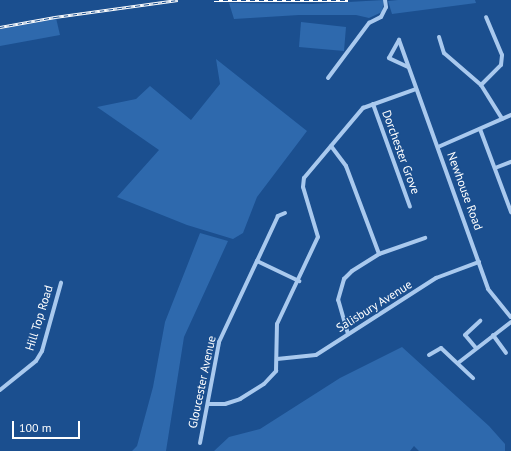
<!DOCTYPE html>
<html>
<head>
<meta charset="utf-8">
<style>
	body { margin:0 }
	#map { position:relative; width:511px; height:451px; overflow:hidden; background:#1b4f8f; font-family:"PT Sans",sans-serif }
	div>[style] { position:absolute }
	.green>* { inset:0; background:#2e69ad }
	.minor>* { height:4px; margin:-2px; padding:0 2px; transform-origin:2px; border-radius:2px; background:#a9c9ee }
	.rail>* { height:3px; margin-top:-1.5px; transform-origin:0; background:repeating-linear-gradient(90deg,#1b4f8f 0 4.5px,#fff 0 9px); box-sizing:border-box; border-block:1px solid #fff }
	span { translate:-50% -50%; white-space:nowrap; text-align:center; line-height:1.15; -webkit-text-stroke:3px #1b4f8f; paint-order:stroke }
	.street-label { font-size:12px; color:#fff }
	.scale { position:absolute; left:12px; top:421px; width:68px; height:18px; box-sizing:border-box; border:2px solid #fff; border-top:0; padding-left:5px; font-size:12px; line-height:14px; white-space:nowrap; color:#fff; -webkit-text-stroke:3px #1b4f8f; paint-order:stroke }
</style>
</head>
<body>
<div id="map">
	<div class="green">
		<i style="clip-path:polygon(384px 0,382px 12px,369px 18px,356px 15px,299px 15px,234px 19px,229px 3px,312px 4px)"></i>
		<i style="clip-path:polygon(398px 0,475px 0,476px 3px,392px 14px,388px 1px)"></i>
		<i style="clip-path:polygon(56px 18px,60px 35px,0 46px,0 29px)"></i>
		<i style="clip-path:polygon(301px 22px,346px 27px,344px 51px,299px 47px)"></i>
		<i style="clip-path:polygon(216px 59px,307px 131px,257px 197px,243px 233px,233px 239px,187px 225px,117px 197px,159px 150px,97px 107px,136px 99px,150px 86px,191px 120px,220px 84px)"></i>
		<i style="clip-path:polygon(200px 233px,228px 241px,184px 337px,166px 451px,132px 451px,137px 446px,153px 387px,165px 322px)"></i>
		<i style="clip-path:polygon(402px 347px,489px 426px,505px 444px,505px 451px,419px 451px,414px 446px,410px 451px,214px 451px,229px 437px,260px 429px,340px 378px)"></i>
	</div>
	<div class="minor">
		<i style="left:439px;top:37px;width:17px;rotate:73deg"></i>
		<i style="left:444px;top:53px;width:49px;rotate:40.9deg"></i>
		<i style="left:481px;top:85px;width:40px;rotate:58deg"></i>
		<i style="left:408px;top:67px;width:21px;rotate:-155deg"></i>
		<i style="left:389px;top:58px;width:21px;rotate:-61deg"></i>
		<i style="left:399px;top:40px;width:264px;rotate:70.3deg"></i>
		<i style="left:488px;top:289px;width:36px;rotate:51deg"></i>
		<i style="left:328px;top:78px;width:69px;rotate:-53.3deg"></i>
		<i style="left:369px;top:23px;width:13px;rotate:-27deg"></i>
		<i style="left:381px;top:17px;width:11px;rotate:-63deg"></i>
		<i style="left:386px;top:7px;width:7px;rotate:-98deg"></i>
		<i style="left:481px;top:85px;width:28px;rotate:-45deg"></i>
		<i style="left:501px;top:65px;width:10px;rotate:-84deg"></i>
		<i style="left:502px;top:55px;width:41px;rotate:-112.8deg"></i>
		<i style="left:373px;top:104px;width:109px;rotate:70.2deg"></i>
		<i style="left:480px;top:129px;width:89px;rotate:69.5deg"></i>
		<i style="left:331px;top:146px;width:25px;rotate:53deg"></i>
		<i style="left:346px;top:166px;width:94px;rotate:69.4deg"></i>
		<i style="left:438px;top:147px;width:80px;rotate:-23.7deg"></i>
		<i style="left:495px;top:168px;width:17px;rotate:-21deg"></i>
		<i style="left:285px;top:213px;width:8px;rotate:157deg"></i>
		<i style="left:278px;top:216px;width:50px;rotate:115deg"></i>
		<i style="left:257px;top:261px;width:47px;rotate:25.5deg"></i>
		<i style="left:348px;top:334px;width:35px;rotate:-106deg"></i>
		<i style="left:338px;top:300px;width:22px;rotate:-74deg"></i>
		<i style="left:344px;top:279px;width:11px;rotate:-45deg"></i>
		<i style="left:352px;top:271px;width:32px;rotate:-32deg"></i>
		<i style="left:379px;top:254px;width:49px;rotate:-19.2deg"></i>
		<i style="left:493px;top:335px;width:22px;rotate:54deg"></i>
		<i style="left:476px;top:348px;width:17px;rotate:-130deg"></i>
		<i style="left:465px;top:335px;width:21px;rotate:-43deg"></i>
		<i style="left:429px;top:355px;width:14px;rotate:-30deg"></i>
		<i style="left:441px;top:348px;width:44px;rotate:43.2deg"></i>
		<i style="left:277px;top:359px;width:39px;rotate:-6deg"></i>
		<i style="left:316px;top:355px;width:143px;rotate:-32.7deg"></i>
		<i style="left:436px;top:278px;width:46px;rotate:-20.4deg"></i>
		<i style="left:458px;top:363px;width:67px;rotate:-37.7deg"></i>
		<i style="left:0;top:390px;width:46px;rotate:-38.9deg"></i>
		<i style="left:36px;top:361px;width:12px;rotate:-59deg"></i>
		<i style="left:42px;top:351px;width:71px;rotate:-74.4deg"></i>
		<i style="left:208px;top:404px;width:17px"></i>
		<i style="left:225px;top:404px;width:16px;rotate:-18deg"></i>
		<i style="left:240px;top:399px;width:28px;rotate:-32deg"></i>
		<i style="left:264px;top:384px;width:18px;rotate:-47deg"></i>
		<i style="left:276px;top:371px;width:47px;rotate:-88.8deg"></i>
		<i style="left:277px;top:324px;width:96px;rotate:-64.8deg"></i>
		<i style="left:318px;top:237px;width:52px;rotate:-106.7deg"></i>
		<i style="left:303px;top:187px;width:9px;rotate:-84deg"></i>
		<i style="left:304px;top:178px;width:92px;rotate:-49.9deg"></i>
		<i style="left:363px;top:108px;width:56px;rotate:-19.7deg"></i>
		<i style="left:200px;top:443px;width:103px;rotate:-79.3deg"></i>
		<i style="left:219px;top:342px;width:89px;rotate:-64.9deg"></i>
	</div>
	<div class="rail">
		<i style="left:214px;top:0;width:134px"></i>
		<i style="left:0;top:27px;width:56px;rotate:-10.3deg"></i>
		<i style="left:55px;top:17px;width:124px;rotate:-7.9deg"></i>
	</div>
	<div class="street-label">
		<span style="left:401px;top:152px;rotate:70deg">Dorchester Grove</span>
		<span style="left:465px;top:191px;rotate:70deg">Newhouse Road</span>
		<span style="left:374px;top:306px;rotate:-32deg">Salisbury Avenue</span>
		<span style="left:39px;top:318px;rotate:-73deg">Hill Top Road</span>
		<span style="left:202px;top:382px;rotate:-78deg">Gloucester Avenue</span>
	</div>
	<div class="scale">100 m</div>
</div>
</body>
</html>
